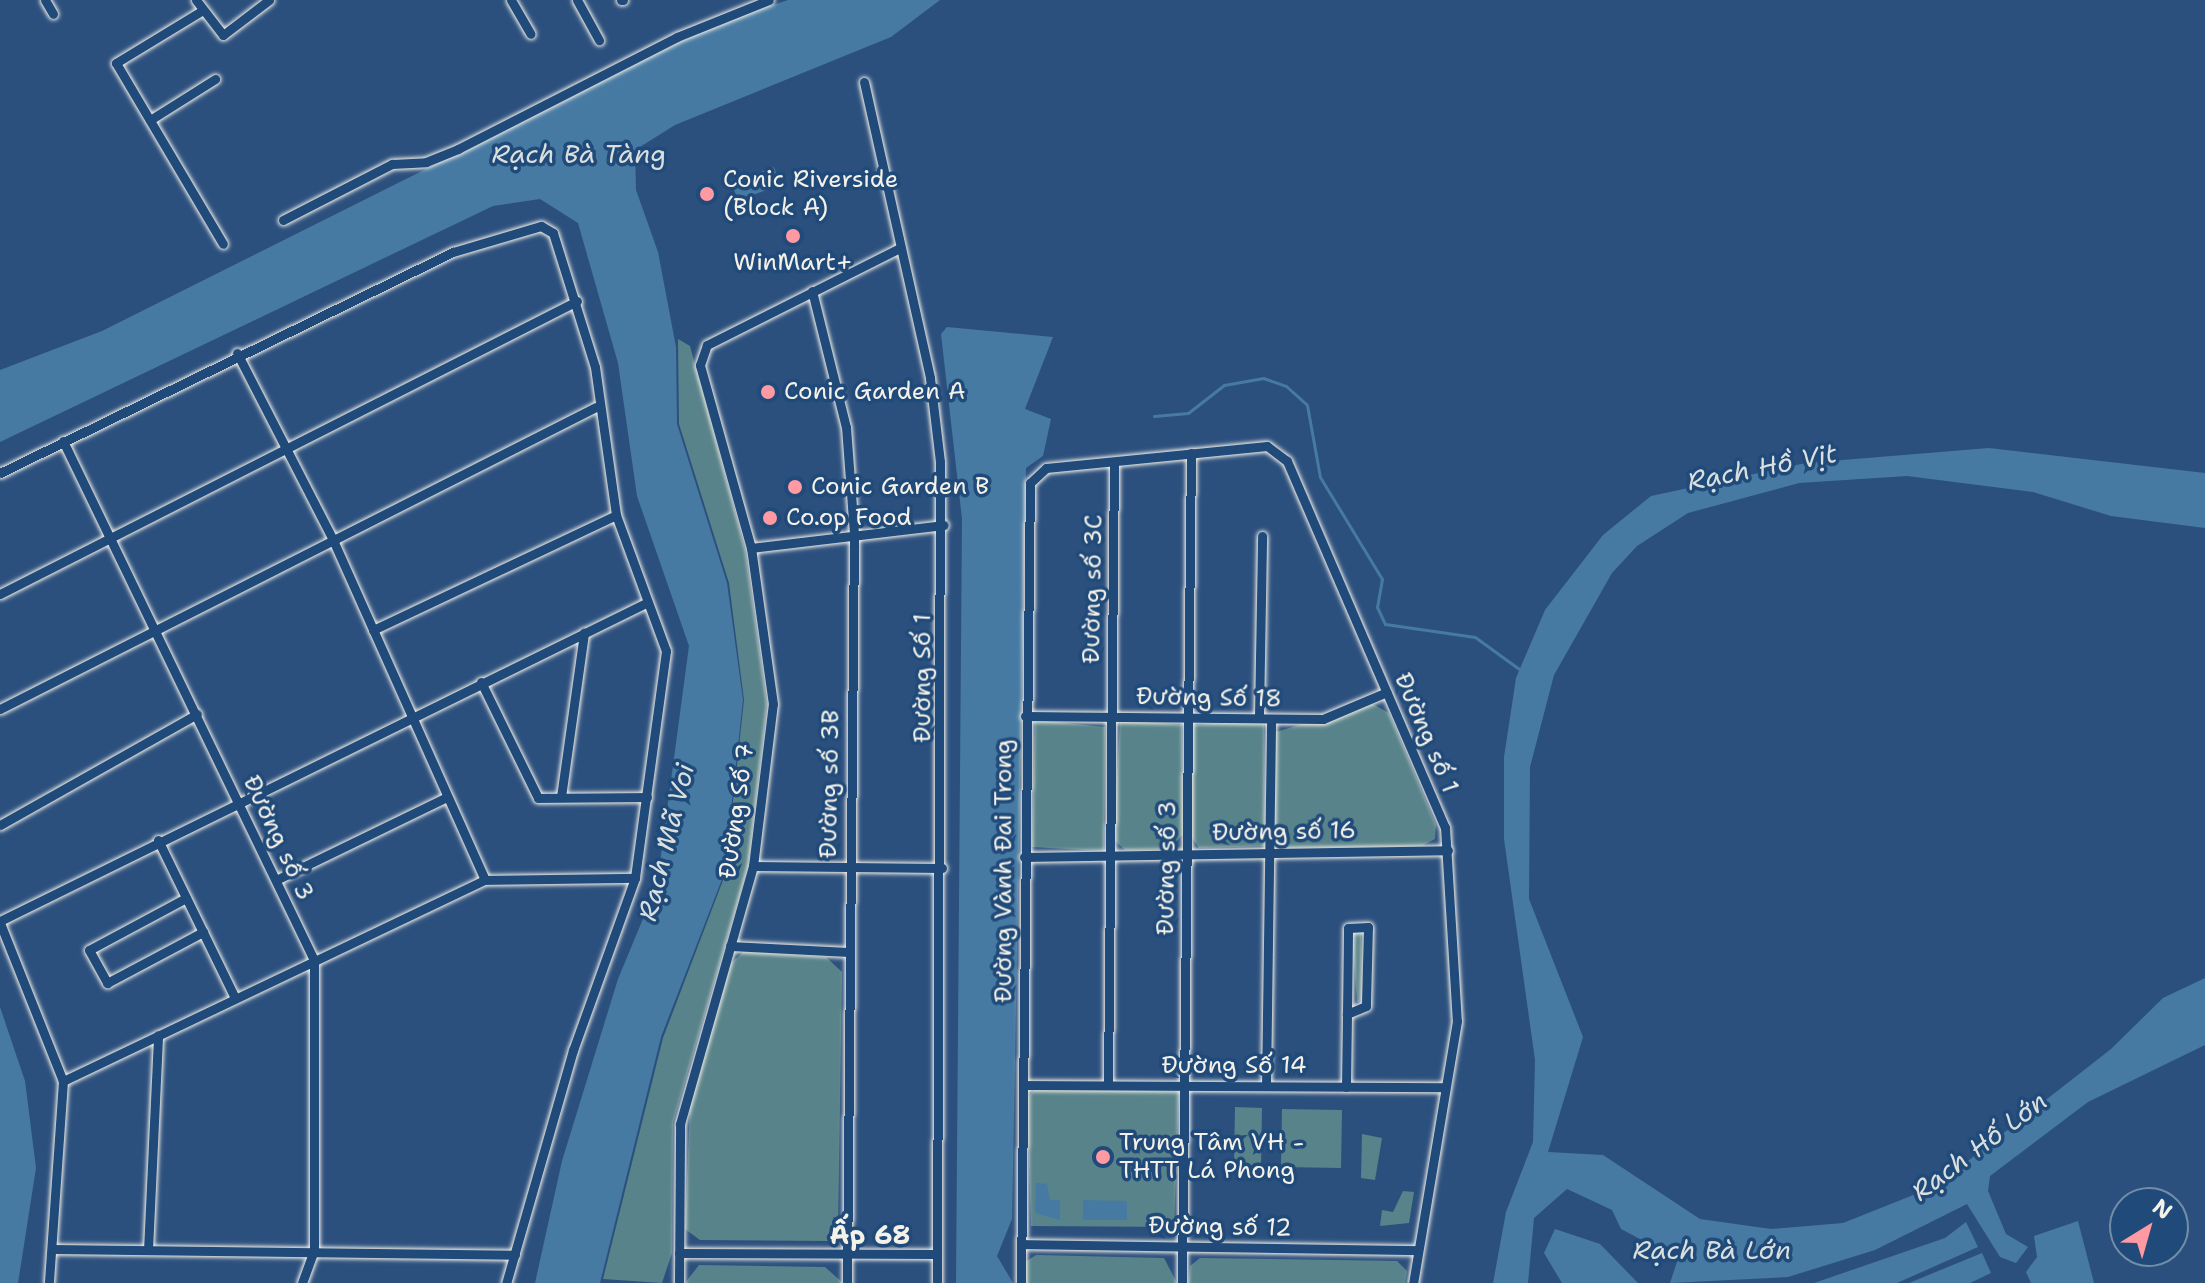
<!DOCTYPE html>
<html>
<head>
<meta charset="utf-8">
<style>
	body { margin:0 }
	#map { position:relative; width:2205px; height:1283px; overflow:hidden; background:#2c507e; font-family:"Shantell Sans",sans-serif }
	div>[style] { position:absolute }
	.green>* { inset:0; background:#58838a }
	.water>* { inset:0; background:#467aa3 }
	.stream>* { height:3px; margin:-1.5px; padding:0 1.5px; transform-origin:1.5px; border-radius:1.5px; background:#467aa3 }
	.roads { filter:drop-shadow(0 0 2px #f4f1e8) drop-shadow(0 0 2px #f4f1e8) }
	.minor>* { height:9px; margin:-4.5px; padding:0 4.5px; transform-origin:4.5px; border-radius:4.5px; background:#1f4a7a }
	.dots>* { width:22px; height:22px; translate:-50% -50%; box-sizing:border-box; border:4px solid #1f4a7a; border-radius:50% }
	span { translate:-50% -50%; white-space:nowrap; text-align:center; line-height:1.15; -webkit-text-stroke:7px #1f4a7a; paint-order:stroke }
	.poi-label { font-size:24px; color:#f4f1e8 }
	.left { translate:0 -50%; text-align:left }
	.street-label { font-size:24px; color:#f4f1e8 }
	.water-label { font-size:26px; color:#dadfde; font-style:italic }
	.neighbourhood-label { font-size:26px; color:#f4f1e8; font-weight:700 }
	.north { position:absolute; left:2109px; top:1187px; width:80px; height:80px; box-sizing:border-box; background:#1f4a7a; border:2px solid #748da6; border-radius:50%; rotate:37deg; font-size:22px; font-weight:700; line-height:32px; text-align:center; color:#f4f1e8 }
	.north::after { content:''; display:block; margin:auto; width:28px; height:36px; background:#ff9aa2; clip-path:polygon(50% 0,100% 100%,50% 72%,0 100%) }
</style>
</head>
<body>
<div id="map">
	<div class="green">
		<i style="clip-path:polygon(678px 339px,690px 346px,745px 549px,767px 704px,748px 866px,673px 1123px,672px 1253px,662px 1283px,603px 1279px,663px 1038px,725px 875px,744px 700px,729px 583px,679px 424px)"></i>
		<i style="clip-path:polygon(1371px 703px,1389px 713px,1436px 825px,1435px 839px,1422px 846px,1282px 848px,1274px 836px,1276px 732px)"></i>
		<i style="clip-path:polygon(1035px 720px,1105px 727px,1104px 851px,1032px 847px)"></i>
		<i style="clip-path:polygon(1120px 720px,1182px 725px,1183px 834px,1170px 849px,1125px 850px,1114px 840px)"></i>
		<i style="clip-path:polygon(1264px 721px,1265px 846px,1199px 848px,1191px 836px,1193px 725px)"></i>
		<i style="clip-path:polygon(1361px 931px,1362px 1000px,1357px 1002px,1352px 934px)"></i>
		<i style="clip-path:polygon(743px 952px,826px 957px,842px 972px,838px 1228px,828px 1241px,700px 1240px,685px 1229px,690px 1107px,729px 965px)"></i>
		<i style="clip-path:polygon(1037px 1088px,1179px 1092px,1174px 1227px,1031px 1226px,1027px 1097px)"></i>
		<i style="clip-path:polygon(1235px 1107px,1262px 1108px,1261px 1166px,1234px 1165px)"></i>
		<i style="clip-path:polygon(1282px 1109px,1342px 1110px,1341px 1168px,1281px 1167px)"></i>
		<i style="clip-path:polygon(1362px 1134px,1382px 1138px,1375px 1180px,1361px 1178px)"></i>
		<i style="clip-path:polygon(1403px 1191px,1414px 1192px,1409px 1223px,1380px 1226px,1382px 1210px,1393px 1212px)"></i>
		<i style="clip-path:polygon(1036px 1255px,1164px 1258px,1177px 1283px,1024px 1283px,1025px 1262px)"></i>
		<i style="clip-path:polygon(1200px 1258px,1397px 1261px,1407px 1271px,1405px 1283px,1188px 1283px,1190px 1266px)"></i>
		<i style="clip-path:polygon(699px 1265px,825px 1267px,843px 1283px,685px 1283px)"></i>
	</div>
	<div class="water">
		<i style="clip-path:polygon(788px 0,940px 0,891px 37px,675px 125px,635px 150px,636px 190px,658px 252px,676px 347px,677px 424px,727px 583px,743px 700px,724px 874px,661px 1037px,600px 1283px,535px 1283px,562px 1161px,618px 979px,657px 885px,689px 646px,637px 496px,618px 363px,578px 223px,540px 199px,493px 206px,0 442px,0 370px,102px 331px,720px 22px)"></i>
		<i style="clip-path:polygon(774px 167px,781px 185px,738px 200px,731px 182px)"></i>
		<i style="clip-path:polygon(947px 327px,1053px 337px,1025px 409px,1051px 419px,1043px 456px,1026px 468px,1012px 1219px,997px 1256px,1013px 1283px,956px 1283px,962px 519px,941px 334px)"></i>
		<i style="clip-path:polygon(1989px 448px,2205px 473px,2205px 528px,2111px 516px,2033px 492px,1907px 476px,1799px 483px,1688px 513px,1637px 546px,1612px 573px,1554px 675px,1530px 767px,1529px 899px,1583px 1037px,1548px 1152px,1603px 1155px,1700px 1219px,1771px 1229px,1843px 1223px,1936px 1186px,2111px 1049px,2163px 998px,2205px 978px,2205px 1045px,2088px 1102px,1990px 1176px,1988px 1191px,2006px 1234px,2028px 1247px,2016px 1263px,2000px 1257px,1967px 1204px,1875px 1250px,1788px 1277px,1670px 1283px,1678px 1259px,1621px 1229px,1612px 1210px,1567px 1189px,1534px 1218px,1528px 1283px,1493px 1283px,1506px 1212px,1533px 1142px,1535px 1060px,1504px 839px,1504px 757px,1516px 678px,1545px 610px,1603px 535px,1651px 496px,1806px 463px)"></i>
		<i style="clip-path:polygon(0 1007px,25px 1081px,36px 1168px,18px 1283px,0 1283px)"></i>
		<i style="clip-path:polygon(1036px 1183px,1047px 1184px,1050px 1200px,1060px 1200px,1060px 1220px,1035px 1213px)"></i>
		<i style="clip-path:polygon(1083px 1200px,1127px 1201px,1127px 1220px,1083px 1220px)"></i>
		<i style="clip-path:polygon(2078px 1221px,2094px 1283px,2031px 1283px,2026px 1272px,2037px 1257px,2034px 1236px)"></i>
		<i style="clip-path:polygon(1966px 1222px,1978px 1247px,1897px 1283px,1814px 1283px,1945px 1238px)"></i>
		<i style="clip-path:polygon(1555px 1229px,1600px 1244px,1638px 1283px,1562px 1283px,1544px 1253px)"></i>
		<i style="clip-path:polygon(1982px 1253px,1991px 1273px,1970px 1283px,1909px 1283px)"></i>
	</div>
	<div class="stream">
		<i style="left:1154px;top:416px;width:34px;rotate:-5deg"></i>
		<i style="left:1188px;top:413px;width:46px;rotate:-37.9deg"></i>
		<i style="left:1224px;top:385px;width:40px;rotate:-10deg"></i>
		<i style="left:1263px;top:378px;width:24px;rotate:19deg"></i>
		<i style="left:1286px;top:386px;width:28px;rotate:42deg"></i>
		<i style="left:1307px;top:405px;width:73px;rotate:79.8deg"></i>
		<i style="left:1320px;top:477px;width:119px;rotate:58.7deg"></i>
		<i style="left:1382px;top:579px;width:28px;rotate:100deg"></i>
		<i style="left:1377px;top:607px;width:19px;rotate:65deg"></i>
		<i style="left:1385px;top:624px;width:91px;rotate:8.2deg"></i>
		<i style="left:1475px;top:637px;width:54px;rotate:36deg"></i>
	</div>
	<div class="roads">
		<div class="minor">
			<i style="left:45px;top:0;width:16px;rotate:60deg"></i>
			<i style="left:196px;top:0;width:44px;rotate:52.4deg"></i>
			<i style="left:223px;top:35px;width:58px;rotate:-37.3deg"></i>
			<i style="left:511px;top:0;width:39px;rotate:60deg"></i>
			<i style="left:577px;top:0;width:46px;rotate:61.2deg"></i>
			<i style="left:621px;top:0;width:2px"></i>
			<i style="left:203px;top:10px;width:102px;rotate:148.7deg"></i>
			<i style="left:116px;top:63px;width:210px;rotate:59.4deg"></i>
			<i style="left:864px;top:82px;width:303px;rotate:77.4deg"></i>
			<i style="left:930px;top:378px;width:85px;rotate:83.2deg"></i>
			<i style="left:940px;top:462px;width:821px;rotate:90.21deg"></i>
			<i style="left:150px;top:120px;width:77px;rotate:-32.2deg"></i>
			<i style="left:283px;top:220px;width:123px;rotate:-27.2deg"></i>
			<i style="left:392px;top:164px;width:34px;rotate:-3deg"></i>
			<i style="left:426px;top:162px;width:35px;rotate:-22deg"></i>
			<i style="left:458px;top:149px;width:246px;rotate:-27.1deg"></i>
			<i style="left:677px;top:37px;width:99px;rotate:-21.9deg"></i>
			<i style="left:812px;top:291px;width:140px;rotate:76deg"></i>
			<i style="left:846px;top:427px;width:107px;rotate:85.7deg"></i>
			<i style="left:854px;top:534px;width:749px;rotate:90.54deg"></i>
			<i style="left:237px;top:353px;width:210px;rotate:62.8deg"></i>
			<i style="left:333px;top:540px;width:372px;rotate:65.9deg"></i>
			<i style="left:63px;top:441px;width:577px;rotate:64.19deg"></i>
			<i style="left:314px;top:960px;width:290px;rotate:90deg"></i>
			<i style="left:314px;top:1250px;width:35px;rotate:110deg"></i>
			<i style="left:0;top:473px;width:504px;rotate:-26.01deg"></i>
			<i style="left:453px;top:252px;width:92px;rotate:-16.5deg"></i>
			<i style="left:541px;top:226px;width:14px;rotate:30deg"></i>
			<i style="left:553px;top:233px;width:140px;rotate:72.6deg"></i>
			<i style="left:595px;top:367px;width:149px;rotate:81.9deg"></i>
			<i style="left:616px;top:515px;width:145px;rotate:69.8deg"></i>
			<i style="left:666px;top:651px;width:229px;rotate:97.8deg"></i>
			<i style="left:635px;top:878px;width:183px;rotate:109.8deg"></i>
			<i style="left:573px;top:1050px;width:242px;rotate:106deg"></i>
			<i style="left:751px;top:548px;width:194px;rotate:-6.8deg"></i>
			<i style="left:0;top:594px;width:647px;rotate:-26.92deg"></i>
			<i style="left:373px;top:630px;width:269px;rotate:-25.3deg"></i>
			<i style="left:481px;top:682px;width:129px;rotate:63.8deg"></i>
			<i style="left:538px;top:798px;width:109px;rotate:-0.5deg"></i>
			<i style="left:0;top:709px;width:668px;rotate:-26.87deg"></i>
			<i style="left:1259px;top:715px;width:179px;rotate:-89deg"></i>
			<i style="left:1025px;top:716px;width:298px;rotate:0.6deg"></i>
			<i style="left:1323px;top:719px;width:69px;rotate:-22.9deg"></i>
			<i style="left:561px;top:797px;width:166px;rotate:-82deg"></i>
			<i style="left:0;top:825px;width:226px;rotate:-29.4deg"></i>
			<i style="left:158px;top:840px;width:176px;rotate:64deg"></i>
			<i style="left:1024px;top:857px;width:424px;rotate:-0.9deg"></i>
			<i style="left:753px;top:866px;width:189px;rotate:0.6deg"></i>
			<i style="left:276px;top:880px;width:190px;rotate:-25.9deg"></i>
			<i style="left:186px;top:898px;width:110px;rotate:151.8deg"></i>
			<i style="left:89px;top:950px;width:38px;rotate:61deg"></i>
			<i style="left:107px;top:983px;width:109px;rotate:-28deg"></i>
			<i style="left:0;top:921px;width:720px;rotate:-26.21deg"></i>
			<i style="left:0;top:923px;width:170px;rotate:68.3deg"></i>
			<i style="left:63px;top:1081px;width:202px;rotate:94deg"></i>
			<i style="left:730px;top:946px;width:119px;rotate:2.9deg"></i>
			<i style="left:63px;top:1081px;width:467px;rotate:-25.5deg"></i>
			<i style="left:485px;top:880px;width:150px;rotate:-0.8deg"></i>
			<i style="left:1023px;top:1085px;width:422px;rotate:0.3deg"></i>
			<i style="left:1108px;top:1085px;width:623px;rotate:-89.45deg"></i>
			<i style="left:1266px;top:1086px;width:366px;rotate:-89.2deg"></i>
			<i style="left:1346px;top:1087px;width:73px;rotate:-89.2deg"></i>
			<i style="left:1347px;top:1014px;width:86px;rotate:-89.3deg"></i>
			<i style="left:1348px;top:928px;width:20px;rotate:-3deg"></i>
			<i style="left:1368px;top:927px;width:79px;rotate:91.5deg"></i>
			<i style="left:1366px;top:1006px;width:21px;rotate:157deg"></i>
			<i style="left:1021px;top:1244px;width:397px;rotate:0.9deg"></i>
			<i style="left:53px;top:1249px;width:462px;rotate:0.7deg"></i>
			<i style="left:148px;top:1250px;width:215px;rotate:-87.3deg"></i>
			<i style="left:679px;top:1253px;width:258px;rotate:0.2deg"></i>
			<i style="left:679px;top:1283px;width:159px;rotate:-89.6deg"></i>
			<i style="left:680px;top:1124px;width:268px;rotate:-74.2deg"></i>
			<i style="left:753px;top:866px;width:163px;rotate:-83deg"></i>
			<i style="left:773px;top:704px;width:158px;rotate:-98deg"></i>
			<i style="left:751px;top:548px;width:190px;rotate:-105.6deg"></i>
			<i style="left:700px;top:365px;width:21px;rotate:-71deg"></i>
			<i style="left:707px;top:345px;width:214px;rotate:-26.7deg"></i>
			<i style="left:1021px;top:1283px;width:800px;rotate:-89.36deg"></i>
			<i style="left:1030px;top:483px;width:22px;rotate:-43deg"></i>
			<i style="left:1046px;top:468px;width:222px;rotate:-5.7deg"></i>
			<i style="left:1267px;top:446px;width:25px;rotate:37deg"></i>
			<i style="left:1287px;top:461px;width:399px;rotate:66.7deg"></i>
			<i style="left:1445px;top:827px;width:194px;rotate:86.5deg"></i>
			<i style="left:1457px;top:1021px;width:266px;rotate:99.5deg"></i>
			<i style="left:1182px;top:1283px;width:830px;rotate:-89.38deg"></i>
		</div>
	</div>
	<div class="dots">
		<i style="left:707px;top:194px;background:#ff9aa2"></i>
		<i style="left:793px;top:236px;background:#ff9aa2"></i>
		<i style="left:768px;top:392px;background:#ff9aa2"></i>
		<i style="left:795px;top:487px;background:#ff9aa2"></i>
		<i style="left:770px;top:518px;background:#ff9aa2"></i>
		<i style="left:1103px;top:1157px;background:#ff9aa2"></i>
	</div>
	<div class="poi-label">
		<span class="left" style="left:723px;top:194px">Conic Riverside<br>(Block A)</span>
		<span style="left:793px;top:263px">WinMart+</span>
		<span class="left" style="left:784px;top:392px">Conic Garden A</span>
		<span class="left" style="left:811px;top:487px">Conic Garden B</span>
		<span class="left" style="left:786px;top:518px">Co.op Food</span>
		<span class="left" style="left:1119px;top:1157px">Trung Tâm VH -<br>THTT Lá Phong</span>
	</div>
	<div class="street-label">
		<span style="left:1093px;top:589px;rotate:-89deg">Đường số 3C</span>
		<span style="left:923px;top:678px;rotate:-90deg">Đường Số 1</span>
		<span style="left:1209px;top:698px;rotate:1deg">Đường Số 18</span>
		<span style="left:1426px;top:733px;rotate:67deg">Đường số 1</span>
		<span style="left:830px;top:784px;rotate:-89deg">Đường số 3B</span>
		<span style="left:737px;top:811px;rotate:-82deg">Đường Số 7</span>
		<span style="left:1284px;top:832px;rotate:-1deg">Đường số 16</span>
		<span style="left:278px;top:838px;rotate:65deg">Đường số 3</span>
		<span style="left:1167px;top:868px;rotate:-89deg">Đường số 3</span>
		<span style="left:1004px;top:871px;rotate:-90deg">Đường Vành Đai Trong</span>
		<span style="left:1234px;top:1066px">Đường Số 14</span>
		<span style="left:1220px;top:1227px;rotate:1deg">Đường số 12</span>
	</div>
	<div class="water-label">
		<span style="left:579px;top:154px">Rạch Bà Tàng</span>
		<span style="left:1762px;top:467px;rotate:-11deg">Rạch Hồ Vịt</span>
		<span style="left:666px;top:842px;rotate:-76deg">Rạch Mã Voi</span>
		<span style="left:1979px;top:1146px;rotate:-37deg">Rạch Hố Lớn</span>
		<span style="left:1712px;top:1250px">Rạch Bà Lớn</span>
	</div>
	<div class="neighbourhood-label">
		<span style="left:870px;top:1235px">Ấp 68</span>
	</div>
	<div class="north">N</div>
</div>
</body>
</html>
